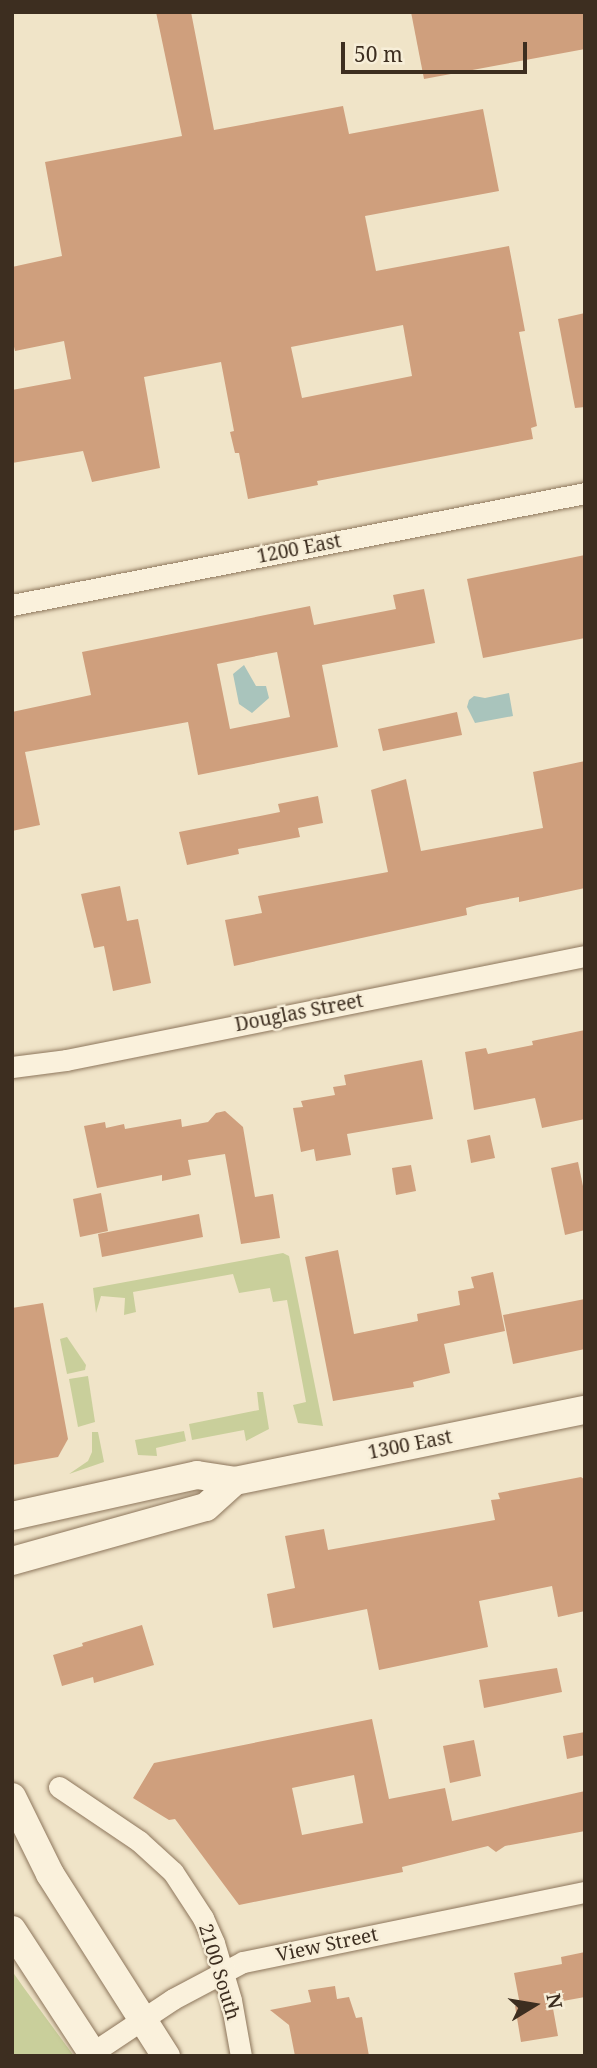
<!DOCTYPE html>
<html>
<head>
<meta charset="utf-8">
<style>
	body { margin:0 }
	#map { position:relative; width:597px; height:2068px; overflow:hidden; background:#f0e4c8; font-family:"Noto Serif",serif }
	div>[style] { position:absolute }
	.green>* { inset:0; background:#c9cf9b }
	.water>* { inset:0; background:#a9c4bc }
	.building>* { inset:0; background:#cf9f7d }
	.roads { filter:drop-shadow(0 0 2px #8d765c) drop-shadow(0 0 2px #8d765c) }
	.minor>* { height:21px; margin:-10.5px; padding:0 10.5px; transform-origin:10.5px; border-radius:10.5px; background:#faf1dc }
	.secondary>* { height:28px; margin:-14px; padding:0 14px; transform-origin:14px; border-radius:14px; background:#faf1dc }
	span { translate:-50% -50%; white-space:nowrap; text-align:center; line-height:1.15; -webkit-text-stroke:5px #f7eed8; paint-order:stroke }
	.street-label { font-size:19px; color:#3d2e20 }
	.frame { position:absolute; inset:0; border:14px solid #3d2e20; pointer-events:none }
	.north { position:absolute; left:499px; top:1970px; width:70px; height:70px; -webkit-text-stroke:5px #f7eed8; paint-order:stroke; rotate:79deg; font-size:19px; font-weight:700; line-height:28px; text-align:center; color:#3d2e20 }
	.north::after { content:''; display:block; margin:auto; width:24px; height:32px; background:#3d2e20; clip-path:polygon(50% 0,100% 100%,50% 72%,0 100%) }
	.scale { position:absolute; left:341px; top:42px; width:186px; height:32px; box-sizing:border-box; border:4px solid #3d2e20; border-top:0; padding-left:9px; font-size:21px; line-height:24px; white-space:nowrap; color:#3d2e20; -webkit-text-stroke:5px #f7eed8; paint-order:stroke }
</style>
</head>
<body>
<div id="map">
	<div class="green">
		<i style="clip-path:polygon(283px 1253px,289px 1256px,323px 1426px,298px 1423px,293px 1405px,306px 1402px,287px 1300px,273px 1302px,270px 1288px,239px 1293px,233px 1274px,133px 1292px,136px 1312px,124px 1315px,125px 1298px,101px 1296px,96px 1313px,93px 1288px)"></i>
		<i style="clip-path:polygon(67px 1337px,86px 1365px,85px 1370px,67px 1374px,60px 1339px)"></i>
		<i style="clip-path:polygon(88px 1376px,95px 1422px,78px 1427px,69px 1379px)"></i>
		<i style="clip-path:polygon(257px 1392px,263px 1392px,269px 1429px,246px 1441px,244px 1430px,192px 1440px,189px 1424px,259px 1410px)"></i>
		<i style="clip-path:polygon(184px 1431px,186px 1441px,156px 1448px,157px 1456px,138px 1455px,135px 1440px)"></i>
		<i style="clip-path:polygon(92px 1432px,98px 1432px,104px 1462px,69px 1474px,88px 1461px,92px 1452px)"></i>
		<i style="clip-path:polygon(12px 1971px,24px 1988px,74px 2056px,12px 2056px)"></i>
	</div>
	<div class="water">
		<i style="clip-path:polygon(244px 665px,256px 686px,266px 686px,269px 698px,252px 713px,239px 704px,233px 674px)"></i>
		<i style="clip-path:polygon(509px 693px,513px 716px,475px 723px,467px 707px,469px 700px,474px 696px,485px 698px)"></i>
	</div>
	<div class="building">
		<i style="clip-path:polygon(evenodd,156px 12px,191px 12px,214px 130px,343px 106px,349px 134px,483px 109px,499px 191px,365px 216px,376px 271px,509px 246px,525px 331px,519px 332px,537px 426px,531px 428px,533px 439px,317px 481px,318px 485px,248px 499px,239px 453px,235px 453px,230px 432px,234px 431px,221px 362px,144px 377px,160px 468px,92px 482px,83px 451px,12px 463px,12px 390px,71px 379px,64px 341px,15px 351px,12px 338px,12px 267px,62px 256px,45px 162px,182px 136px,156px 12px,403px 325px,412px 376px,302px 398px,291px 347px,403px 325px)"></i>
		<i style="clip-path:polygon(411px 12px,585px 12px,585px 49px,424px 79px)"></i>
		<i style="clip-path:polygon(585px 313px,585px 407px,575px 408px,558px 319px)"></i>
		<i style="clip-path:polygon(585px 555px,585px 638px,483px 658px,467px 579px)"></i>
		<i style="clip-path:polygon(evenodd,424px 589px,435px 643px,322px 665px,338px 747px,198px 775px,188px 722px,25px 752px,40px 825px,12px 831px,12px 712px,91px 695px,82px 652px,310px 606px,314px 625px,396px 609px,393px 595px,424px 589px,277px 652px,290px 717px,230px 729px,217px 664px,277px 652px)"></i>
		<i style="clip-path:polygon(457px 712px,462px 735px,383px 751px,378px 729px)"></i>
		<i style="clip-path:polygon(585px 761px,585px 888px,519px 902px,519px 897px,477px 905px,466px 908px,467px 915px,234px 966px,225px 920px,262px 913px,258px 896px,388px 872px,371px 790px,406px 779px,421px 851px,543px 828px,533px 772px)"></i>
		<i style="clip-path:polygon(318px 796px,323px 823px,298px 828px,300px 837px,238px 849px,239px 854px,187px 865px,179px 832px,280px 812px,278px 804px)"></i>
		<i style="clip-path:polygon(120px 886px,127px 921px,138px 919px,151px 983px,113px 991px,104px 946px,94px 948px,81px 894px)"></i>
		<i style="clip-path:polygon(585px 1030px,585px 1119px,542px 1128px,535px 1098px,474px 1110px,465px 1052px,486px 1048px,488px 1054px,533px 1045px,532px 1041px)"></i>
		<i style="clip-path:polygon(422px 1060px,433px 1119px,347px 1134px,351px 1155px,316px 1161px,314px 1149px,301px 1152px,293px 1108px,303px 1107px,301px 1101px,335px 1095px,333px 1087px,346px 1085px,344px 1075px)"></i>
		<i style="clip-path:polygon(225px 1111px,243px 1127px,255px 1197px,273px 1194px,280px 1238px,241px 1244px,225px 1154px,188px 1160px,191px 1175px,162px 1181px,162px 1175px,97px 1188px,84px 1126px,105px 1122px,106px 1128px,124px 1124px,125px 1129px,181px 1119px,182px 1127px,208px 1122px,216px 1113px)"></i>
		<i style="clip-path:polygon(490px 1135px,495px 1158px,471px 1163px,467px 1140px)"></i>
		<i style="clip-path:polygon(578px 1162px,585px 1196px,585px 1230px,565px 1235px,551px 1168px)"></i>
		<i style="clip-path:polygon(411px 1165px,416px 1191px,396px 1195px,392px 1168px)"></i>
		<i style="clip-path:polygon(101px 1193px,108px 1231px,80px 1237px,73px 1199px)"></i>
		<i style="clip-path:polygon(199px 1214px,203px 1237px,102px 1257px,98px 1234px)"></i>
		<i style="clip-path:polygon(338px 1250px,354px 1334px,418px 1321px,417px 1314px,460px 1305px,458px 1291px,474px 1288px,471px 1277px,493px 1272px,505px 1331px,444px 1344px,450px 1373px,413px 1382px,414px 1387px,333px 1401px,305px 1257px)"></i>
		<i style="clip-path:polygon(585px 1299px,585px 1349px,513px 1364px,503px 1315px)"></i>
		<i style="clip-path:polygon(43px 1303px,68px 1439px,58px 1457px,12px 1465px,12px 1308px)"></i>
		<i style="clip-path:polygon(581px 1477px,585px 1480px,585px 1611px,558px 1617px,552px 1586px,479px 1601px,488px 1647px,379px 1670px,367px 1609px,273px 1628px,267px 1594px,295px 1588px,285px 1536px,324px 1529px,328px 1550px,495px 1520px,491px 1500px,500px 1499px,498px 1493px)"></i>
		<i style="clip-path:polygon(142px 1625px,154px 1665px,94px 1683px,93px 1677px,62px 1686px,53px 1655px,83px 1646px,82px 1643px)"></i>
		<i style="clip-path:polygon(557px 1668px,562px 1692px,484px 1708px,479px 1680px)"></i>
		<i style="clip-path:polygon(evenodd,372px 1719px,389px 1799px,445px 1788px,452px 1821px,585px 1791px,585px 1831px,505px 1846px,496px 1852px,488px 1846px,402px 1867px,403px 1872px,239px 1905px,175px 1819px,169px 1820px,133px 1798px,154px 1763px,372px 1719px,354px 1775px,363px 1823px,302px 1835px,292px 1788px,354px 1775px)"></i>
		<i style="clip-path:polygon(585px 1732px,585px 1755px,567px 1759px,563px 1736px)"></i>
		<i style="clip-path:polygon(474px 1740px,481px 1776px,450px 1783px,443px 1746px)"></i>
		<i style="clip-path:polygon(585px 1952px,585px 1997px,552px 2003px,558px 2036px,521px 2042px,515px 2006px,520px 2005px,514px 1973px,562px 1964px,561px 1957px)"></i>
		<i style="clip-path:polygon(335px 1986px,337px 1999px,349px 1997px,356px 2018px,362px 2017px,369px 2056px,295px 2056px,289px 2025px,270px 2010px,311px 2002px,308px 1990px)"></i>
	</div>
	<div class="roads">
		<div class="minor">
			<i style="left:12px;top:605px;width:584px;rotate:-11.06deg"></i>
			<i style="left:12px;top:1067px;width:54px;rotate:-7.4deg"></i>
			<i style="left:66px;top:1060px;width:529px;rotate:-11.33deg"></i>
			<i style="left:59px;top:1787px;width:97px;rotate:34deg"></i>
			<i style="left:139px;top:1841px;width:46px;rotate:42.4deg"></i>
			<i style="left:173px;top:1872px;width:55px;rotate:56.9deg"></i>
			<i style="left:203px;top:1918px;width:27px;rotate:66deg"></i>
			<i style="left:214px;top:1943px;width:59px;rotate:73.4deg"></i>
			<i style="left:231px;top:2000px;width:57px;rotate:79.9deg"></i>
			<i style="left:92px;top:2053px;width:97px;rotate:-33.7deg"></i>
			<i style="left:173px;top:1999px;width:79px;rotate:-27.9deg"></i>
			<i style="left:243px;top:1962px;width:349px;rotate:-11.6deg"></i>
		</div>
		<div class="secondary">
			<i style="left:12px;top:1516px;width:189px;rotate:-12.5deg"></i>
			<i style="left:197px;top:1475px;width:38px;rotate:9deg"></i>
			<i style="left:235px;top:1481px;width:357px;rotate:-11.5deg"></i>
			<i style="left:12px;top:1561px;width:201px;rotate:-15.6deg"></i>
			<i style="left:206px;top:1507px;width:39px;rotate:-42deg"></i>
			<i style="left:12px;top:1797px;width:86px;rotate:63.7deg"></i>
			<i style="left:50px;top:1874px;width:216px;rotate:57.5deg"></i>
			<i style="left:12px;top:1930px;width:150px;rotate:56.9deg"></i>
		</div>
	</div>
	<div class="street-label">
		<span style="left:299px;top:549px;rotate:-11deg">1200 East</span>
		<span style="left:299px;top:1013px;rotate:-11deg">Douglas Street</span>
		<span style="left:410px;top:1445px;rotate:-11deg">1300 East</span>
		<span style="left:327px;top:1945px;rotate:-12deg">View Street</span>
		<span style="left:219px;top:1972px;rotate:73deg">2100 South</span>
	</div>
	<div class="frame"></div>
	<div class="north">N</div>
	<div class="scale">50 m</div>
</div>
</body>
</html>
